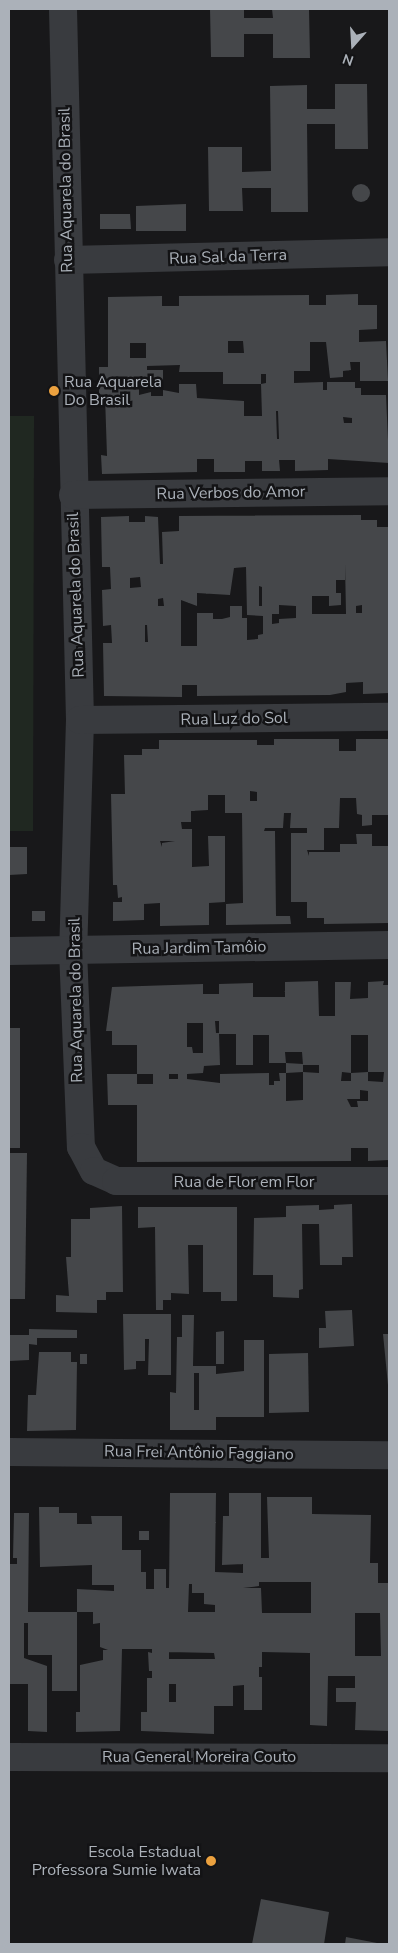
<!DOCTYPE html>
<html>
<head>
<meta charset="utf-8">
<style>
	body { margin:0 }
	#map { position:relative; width:398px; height:1953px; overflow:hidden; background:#18181a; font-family:"Nunito Sans",sans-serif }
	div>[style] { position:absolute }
	.green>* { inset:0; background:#202821 }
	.building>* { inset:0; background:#45474a }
	.round { border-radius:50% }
	.minor>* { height:28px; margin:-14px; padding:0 14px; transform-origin:14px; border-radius:14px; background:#393b3f }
	.tertiary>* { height:28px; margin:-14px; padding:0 14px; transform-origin:14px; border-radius:14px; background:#393b3f }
	.dots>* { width:14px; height:14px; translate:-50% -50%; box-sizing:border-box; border:2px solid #131315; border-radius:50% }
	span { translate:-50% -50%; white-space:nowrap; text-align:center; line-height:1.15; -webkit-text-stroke:5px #131315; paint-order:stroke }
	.street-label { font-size:16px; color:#abb1b9 }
	.poi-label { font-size:16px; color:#abb1b9 }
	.left { translate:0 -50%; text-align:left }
	.right { translate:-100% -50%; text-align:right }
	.frame { position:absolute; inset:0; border:10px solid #abb1b9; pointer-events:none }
	.north { position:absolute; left:328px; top:20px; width:50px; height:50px; -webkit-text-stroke:4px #131315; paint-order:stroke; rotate:199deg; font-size:14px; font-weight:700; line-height:20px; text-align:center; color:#abb1b9 }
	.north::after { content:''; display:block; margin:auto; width:18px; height:22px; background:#abb1b9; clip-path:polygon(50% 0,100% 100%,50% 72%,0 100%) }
</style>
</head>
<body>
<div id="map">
	<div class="green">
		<i style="clip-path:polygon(9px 416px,34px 416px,33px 831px,9px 831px)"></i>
	</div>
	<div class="building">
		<i style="clip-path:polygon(210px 9px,244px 9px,244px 18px,273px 18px,272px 9px,309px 9px,310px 58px,273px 58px,273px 34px,244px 34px,244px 57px,211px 57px)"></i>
		<i style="clip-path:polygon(335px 84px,367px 84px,368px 149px,335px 149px,335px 124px,307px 124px,308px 212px,271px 212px,271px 188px,242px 188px,243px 211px,209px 211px,208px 147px,242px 147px,242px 172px,271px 171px,270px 86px,307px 85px,307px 109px,335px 109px)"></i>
		<i class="round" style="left:352px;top:184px;width:18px;height:18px"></i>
		<i style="clip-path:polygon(186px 204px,186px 231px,136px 231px,136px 206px)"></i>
		<i style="clip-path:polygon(100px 214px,130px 214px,131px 229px,100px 229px)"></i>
		<i style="clip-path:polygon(evenodd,358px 294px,358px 305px,377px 305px,377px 329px,359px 330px,359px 342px,386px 341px,388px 381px,360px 381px,360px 362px,350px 362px,351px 370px,343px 371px,343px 377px,330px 378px,326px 342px,310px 342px,310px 371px,294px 371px,294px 383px,323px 382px,323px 390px,327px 390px,327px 382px,355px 382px,355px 388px,361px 388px,361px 395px,386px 395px,389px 463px,328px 459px,328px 470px,295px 471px,295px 460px,279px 460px,280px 471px,262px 471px,262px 461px,245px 461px,245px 472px,214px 472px,214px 459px,197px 459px,197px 472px,102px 474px,101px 455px,107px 456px,105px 396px,99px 396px,99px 367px,108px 367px,108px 297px,162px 296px,162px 306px,179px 306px,179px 296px,309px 295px,309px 305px,326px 305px,326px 295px,358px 294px,228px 341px,243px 341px,244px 353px,228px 353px,228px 341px,358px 294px,130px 343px,146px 343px,146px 358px,130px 358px,130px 343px,358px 294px,180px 365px,179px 372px,223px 372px,223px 384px,261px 384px,261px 374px,266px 374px,266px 383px,261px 384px,262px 416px,244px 416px,244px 401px,197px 398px,196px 384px,179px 384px,179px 393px,163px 390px,163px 396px,151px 396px,151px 392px,139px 395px,139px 384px,163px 384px,163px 370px,147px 370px,147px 366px,180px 365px,358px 294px,276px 411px,278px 411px,279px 439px,277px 439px,276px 411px,358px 294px,343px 417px,352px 418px,352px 423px,344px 423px,343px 417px)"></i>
		<i style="clip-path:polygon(evenodd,361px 515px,361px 520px,377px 520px,377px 527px,389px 527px,389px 693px,363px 694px,363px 682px,346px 683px,346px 692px,330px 695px,197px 696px,197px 685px,182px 685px,182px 697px,104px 696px,103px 643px,112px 643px,111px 625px,103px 626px,102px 590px,111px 589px,110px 567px,102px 567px,101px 517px,129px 516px,129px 522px,145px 522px,145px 516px,158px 517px,160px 564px,163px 564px,162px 532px,179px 531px,179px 516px,361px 515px,345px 564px,346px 614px,312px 614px,312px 596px,329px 596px,329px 606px,341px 605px,341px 593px,336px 593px,336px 580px,345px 580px,345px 564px,361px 515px,246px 567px,247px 615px,263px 616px,263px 634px,258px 635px,258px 639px,247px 640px,247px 618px,242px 618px,242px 606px,230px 606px,230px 617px,222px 619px,213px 619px,213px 613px,197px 613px,197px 646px,181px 646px,181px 600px,197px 606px,197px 593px,230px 595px,234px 568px,246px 567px,361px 515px,140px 577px,141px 587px,130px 588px,130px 578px,140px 577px,361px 515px,259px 586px,262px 587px,262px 606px,259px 606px,259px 586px,361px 515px,163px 598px,164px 606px,158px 606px,158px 599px,163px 598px,361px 515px,279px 605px,296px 606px,296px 618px,279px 619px,279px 623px,272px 624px,272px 614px,279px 614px,279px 605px,361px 515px,362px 605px,362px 613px,356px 613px,356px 606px,362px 605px,361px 515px,145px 625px,147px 625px,148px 642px,145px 642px,145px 625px)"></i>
		<i style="clip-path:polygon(evenodd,274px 739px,339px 739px,339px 751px,356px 751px,356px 739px,389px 739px,389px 815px,372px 815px,372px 825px,362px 826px,362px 815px,357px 814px,356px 798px,340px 798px,339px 828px,324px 828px,324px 850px,307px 850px,309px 856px,309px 852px,340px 852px,340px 844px,357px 844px,356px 834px,372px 834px,372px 846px,389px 846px,389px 923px,324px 924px,324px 918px,307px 918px,307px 902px,291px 902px,291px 833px,307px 833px,307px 828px,290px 828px,291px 813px,284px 813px,283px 828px,265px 828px,264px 831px,275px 831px,276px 916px,290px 916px,291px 924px,226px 925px,226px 904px,243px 903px,242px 813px,225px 813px,225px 795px,208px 795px,208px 810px,191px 811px,191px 822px,181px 822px,182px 829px,192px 829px,192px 867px,209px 866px,208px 836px,225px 836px,225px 902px,209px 903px,209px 925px,160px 926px,160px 903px,144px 904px,144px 920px,113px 921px,113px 902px,122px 902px,122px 897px,118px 898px,117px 885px,113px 885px,111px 794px,125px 794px,124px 755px,142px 755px,142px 749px,159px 749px,159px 740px,257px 740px,257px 745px,274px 745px,274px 739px,250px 791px,257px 792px,257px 801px,250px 801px,250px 791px,274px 739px,160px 841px,175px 841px,162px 843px,162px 847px,160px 841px)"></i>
		<i style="clip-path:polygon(9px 847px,27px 847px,27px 874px,9px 875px)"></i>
		<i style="clip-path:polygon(32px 911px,45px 911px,45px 921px,32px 921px)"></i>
		<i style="clip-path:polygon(evenodd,318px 981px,319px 1016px,335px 1016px,335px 982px,351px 982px,350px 999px,368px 998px,368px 982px,384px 981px,383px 985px,389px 985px,389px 1160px,368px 1161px,368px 1148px,351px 1148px,351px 1161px,137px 1162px,137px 1105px,108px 1105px,107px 1074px,137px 1074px,137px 1084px,153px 1084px,153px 1074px,137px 1074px,137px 1045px,112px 1045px,112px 1031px,106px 1031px,112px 987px,203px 984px,203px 994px,219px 994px,219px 984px,253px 983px,253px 997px,285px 997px,285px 982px,318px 981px,215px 1021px,219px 1021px,219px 1034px,236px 1034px,236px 1065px,253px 1065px,253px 1035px,269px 1035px,269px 1063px,286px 1063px,285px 1052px,302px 1052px,303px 1065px,319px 1065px,319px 1073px,303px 1072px,303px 1100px,286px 1101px,286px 1073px,303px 1072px,303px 1064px,286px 1063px,286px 1073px,279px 1073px,280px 1081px,274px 1081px,274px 1085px,269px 1085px,269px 1073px,220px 1074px,220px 1083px,187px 1079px,187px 1074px,203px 1073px,204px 1066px,220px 1065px,219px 1033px,216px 1033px,215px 1021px,318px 981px,187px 1023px,203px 1023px,203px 1053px,193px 1053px,192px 1047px,187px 1047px,187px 1023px,318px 981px,351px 1035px,368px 1035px,368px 1072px,384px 1072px,383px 1082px,368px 1081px,368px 1072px,351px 1073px,351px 1081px,341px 1081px,342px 1072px,351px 1073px,351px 1035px,318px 981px,169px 1074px,178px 1074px,178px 1079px,169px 1079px,169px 1074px,318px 981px,360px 1090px,368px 1091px,368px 1101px,357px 1101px,358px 1107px,351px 1107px,347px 1099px,360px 1099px,360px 1090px)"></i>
		<i style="clip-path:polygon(9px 1028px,20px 1028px,20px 1148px,9px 1148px)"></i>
		<i style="clip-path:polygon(9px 1153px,27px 1153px,25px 1299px,9px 1299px)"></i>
		<i style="clip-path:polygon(352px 1204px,353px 1257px,342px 1257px,342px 1265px,320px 1265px,319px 1224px,302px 1224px,303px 1289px,299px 1290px,299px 1298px,273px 1297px,273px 1275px,253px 1275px,254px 1218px,286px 1217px,286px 1206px,319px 1205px,319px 1210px,334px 1209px,334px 1205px)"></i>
		<i style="clip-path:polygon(122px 1206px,123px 1292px,106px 1292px,106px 1300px,97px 1300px,97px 1313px,56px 1312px,56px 1295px,69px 1296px,66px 1257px,71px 1257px,71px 1219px,90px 1219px,90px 1208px)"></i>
		<i style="clip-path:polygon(138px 1207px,237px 1207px,237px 1301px,221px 1301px,221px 1292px,203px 1292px,203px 1245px,188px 1245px,189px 1294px,171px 1293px,171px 1300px,163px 1300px,163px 1310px,156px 1310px,155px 1227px,138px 1228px)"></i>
		<i style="clip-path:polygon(352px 1310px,354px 1346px,319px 1348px,319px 1328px,326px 1328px,325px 1311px)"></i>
		<i style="clip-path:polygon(123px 1314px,171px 1314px,171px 1375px,148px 1375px,149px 1339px,145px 1339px,145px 1361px,136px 1361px,136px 1369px,124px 1370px)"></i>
		<i style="clip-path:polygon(evenodd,182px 1315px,194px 1315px,193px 1366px,216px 1366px,216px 1374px,244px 1371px,244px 1340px,264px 1340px,264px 1417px,216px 1417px,216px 1430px,170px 1430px,170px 1392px,176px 1393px,177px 1337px,182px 1337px,182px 1315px,194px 1373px,199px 1373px,199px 1410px,194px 1410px,194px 1373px)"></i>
		<i style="clip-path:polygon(29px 1329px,77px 1330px,77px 1338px,37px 1338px,37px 1345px,29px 1344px,29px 1360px,9px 1361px,9px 1335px,29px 1335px)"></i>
		<i style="clip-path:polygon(224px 1331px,224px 1364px,216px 1364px,216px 1332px)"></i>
		<i style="clip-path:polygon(383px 1334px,389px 1334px,389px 1385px,388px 1385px)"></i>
		<i style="clip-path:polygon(39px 1352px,71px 1352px,71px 1362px,77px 1362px,76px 1430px,27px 1431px,28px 1395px,36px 1395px)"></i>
		<i style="clip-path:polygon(308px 1353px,309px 1412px,269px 1413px,269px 1354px)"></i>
		<i style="clip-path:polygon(80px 1354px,87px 1354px,87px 1364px,80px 1364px)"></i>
		<i style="clip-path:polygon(evenodd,170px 1493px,216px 1493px,215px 1572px,243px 1573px,243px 1564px,222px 1565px,223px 1516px,229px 1516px,229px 1493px,261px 1493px,261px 1558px,269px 1558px,267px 1497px,312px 1497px,312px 1514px,371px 1515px,370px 1563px,378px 1563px,378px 1583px,389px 1583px,389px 1731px,355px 1730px,356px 1702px,336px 1702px,336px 1688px,355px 1688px,355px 1676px,328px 1676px,327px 1726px,310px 1725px,310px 1653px,262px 1652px,262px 1667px,259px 1667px,259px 1677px,262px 1677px,262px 1710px,244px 1710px,244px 1685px,233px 1686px,233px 1706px,214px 1706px,214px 1734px,141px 1731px,141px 1712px,147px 1712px,147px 1678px,152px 1678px,152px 1671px,149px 1671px,148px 1652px,152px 1653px,152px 1649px,122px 1649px,120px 1731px,76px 1732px,76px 1712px,80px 1712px,80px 1665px,103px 1660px,103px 1650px,108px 1650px,100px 1647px,100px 1623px,93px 1624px,93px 1612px,77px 1612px,77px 1691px,52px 1691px,52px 1655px,28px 1655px,28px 1623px,24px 1623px,24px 1658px,47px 1666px,47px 1732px,28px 1731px,28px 1684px,9px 1684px,9px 1564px,17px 1564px,17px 1558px,13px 1558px,14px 1513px,29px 1513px,28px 1612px,77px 1612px,77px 1589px,114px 1591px,114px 1585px,92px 1585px,92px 1565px,40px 1567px,39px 1507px,59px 1507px,59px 1513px,77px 1513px,77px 1524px,92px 1524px,91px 1516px,122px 1516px,122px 1550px,141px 1550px,141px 1572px,146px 1572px,146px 1589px,154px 1589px,154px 1569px,166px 1569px,166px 1588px,169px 1588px,170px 1493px,259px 1582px,311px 1582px,311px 1613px,262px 1613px,261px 1588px,243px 1588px,259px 1586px,259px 1582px,170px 1493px,189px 1584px,192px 1584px,192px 1593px,204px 1593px,204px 1604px,215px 1605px,215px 1612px,188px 1612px,189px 1584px,170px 1493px,355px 1613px,380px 1613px,381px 1656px,355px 1656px,355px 1613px,170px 1493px,169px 1652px,214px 1653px,215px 1659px,169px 1659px,169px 1652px,170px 1493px,169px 1684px,176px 1684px,176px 1702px,169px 1702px,169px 1684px)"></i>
		<i style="clip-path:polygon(139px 1531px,149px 1531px,149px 1540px,139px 1540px)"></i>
		<i style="clip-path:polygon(261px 1899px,329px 1912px,324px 1944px,252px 1944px)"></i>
		<i style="clip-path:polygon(346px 1937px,377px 1943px,377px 1944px,345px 1944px)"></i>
	</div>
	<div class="minor">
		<i style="left:63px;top:9px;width:711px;rotate:88.63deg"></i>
		<i style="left:80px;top:720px;width:230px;rotate:91.7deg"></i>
		<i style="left:73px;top:950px;width:197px;rotate:87.7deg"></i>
		<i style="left:81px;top:1147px;width:27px;rotate:62deg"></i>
		<i style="left:94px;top:1171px;width:24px;rotate:24deg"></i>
		<i style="left:116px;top:1181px;width:273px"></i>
		<i style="left:68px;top:260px;width:321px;rotate:-1.4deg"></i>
		<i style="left:73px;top:495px;width:316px;rotate:-0.7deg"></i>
		<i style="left:80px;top:720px;width:309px;rotate:-0.6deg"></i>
		<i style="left:9px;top:1452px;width:380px;rotate:0.5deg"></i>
		<i style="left:9px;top:1757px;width:380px;rotate:0.2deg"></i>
	</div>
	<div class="tertiary">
		<i style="left:9px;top:951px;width:380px;rotate:-0.9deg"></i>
	</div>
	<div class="dots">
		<i style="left:54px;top:391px;background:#eba13f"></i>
		<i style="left:211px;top:1861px;background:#eba13f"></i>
	</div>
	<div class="street-label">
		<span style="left:66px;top:190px;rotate:-91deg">Rua Aquarela do Brasil</span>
		<span style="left:228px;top:257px;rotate:-2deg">Rua Sal da Terra</span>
		<span style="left:231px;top:493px;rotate:-1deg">Rua Verbos do Amor</span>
		<span style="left:76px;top:595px;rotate:-92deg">Rua Aquarela do Brasil</span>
		<span style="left:234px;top:719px;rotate:-1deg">Rua Luz do Sol</span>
		<span style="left:199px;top:948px;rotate:-1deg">Rua Jardim Tamôio</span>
		<span style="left:76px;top:1000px;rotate:-91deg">Rua Aquarela do Brasil</span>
		<span style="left:244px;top:1182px">Rua de Flor em Flor</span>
		<span style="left:199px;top:1453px;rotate:1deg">Rua Frei Antônio Faggiano</span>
		<span style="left:199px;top:1757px">Rua General Moreira Couto</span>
	</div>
	<div class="poi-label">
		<span class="left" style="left:64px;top:391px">Rua Aquarela<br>Do Brasil</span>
		<span class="right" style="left:201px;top:1861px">Escola Estadual<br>Professora Sumie Iwata</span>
	</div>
	<div class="frame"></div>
	<div class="north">N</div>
</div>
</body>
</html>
